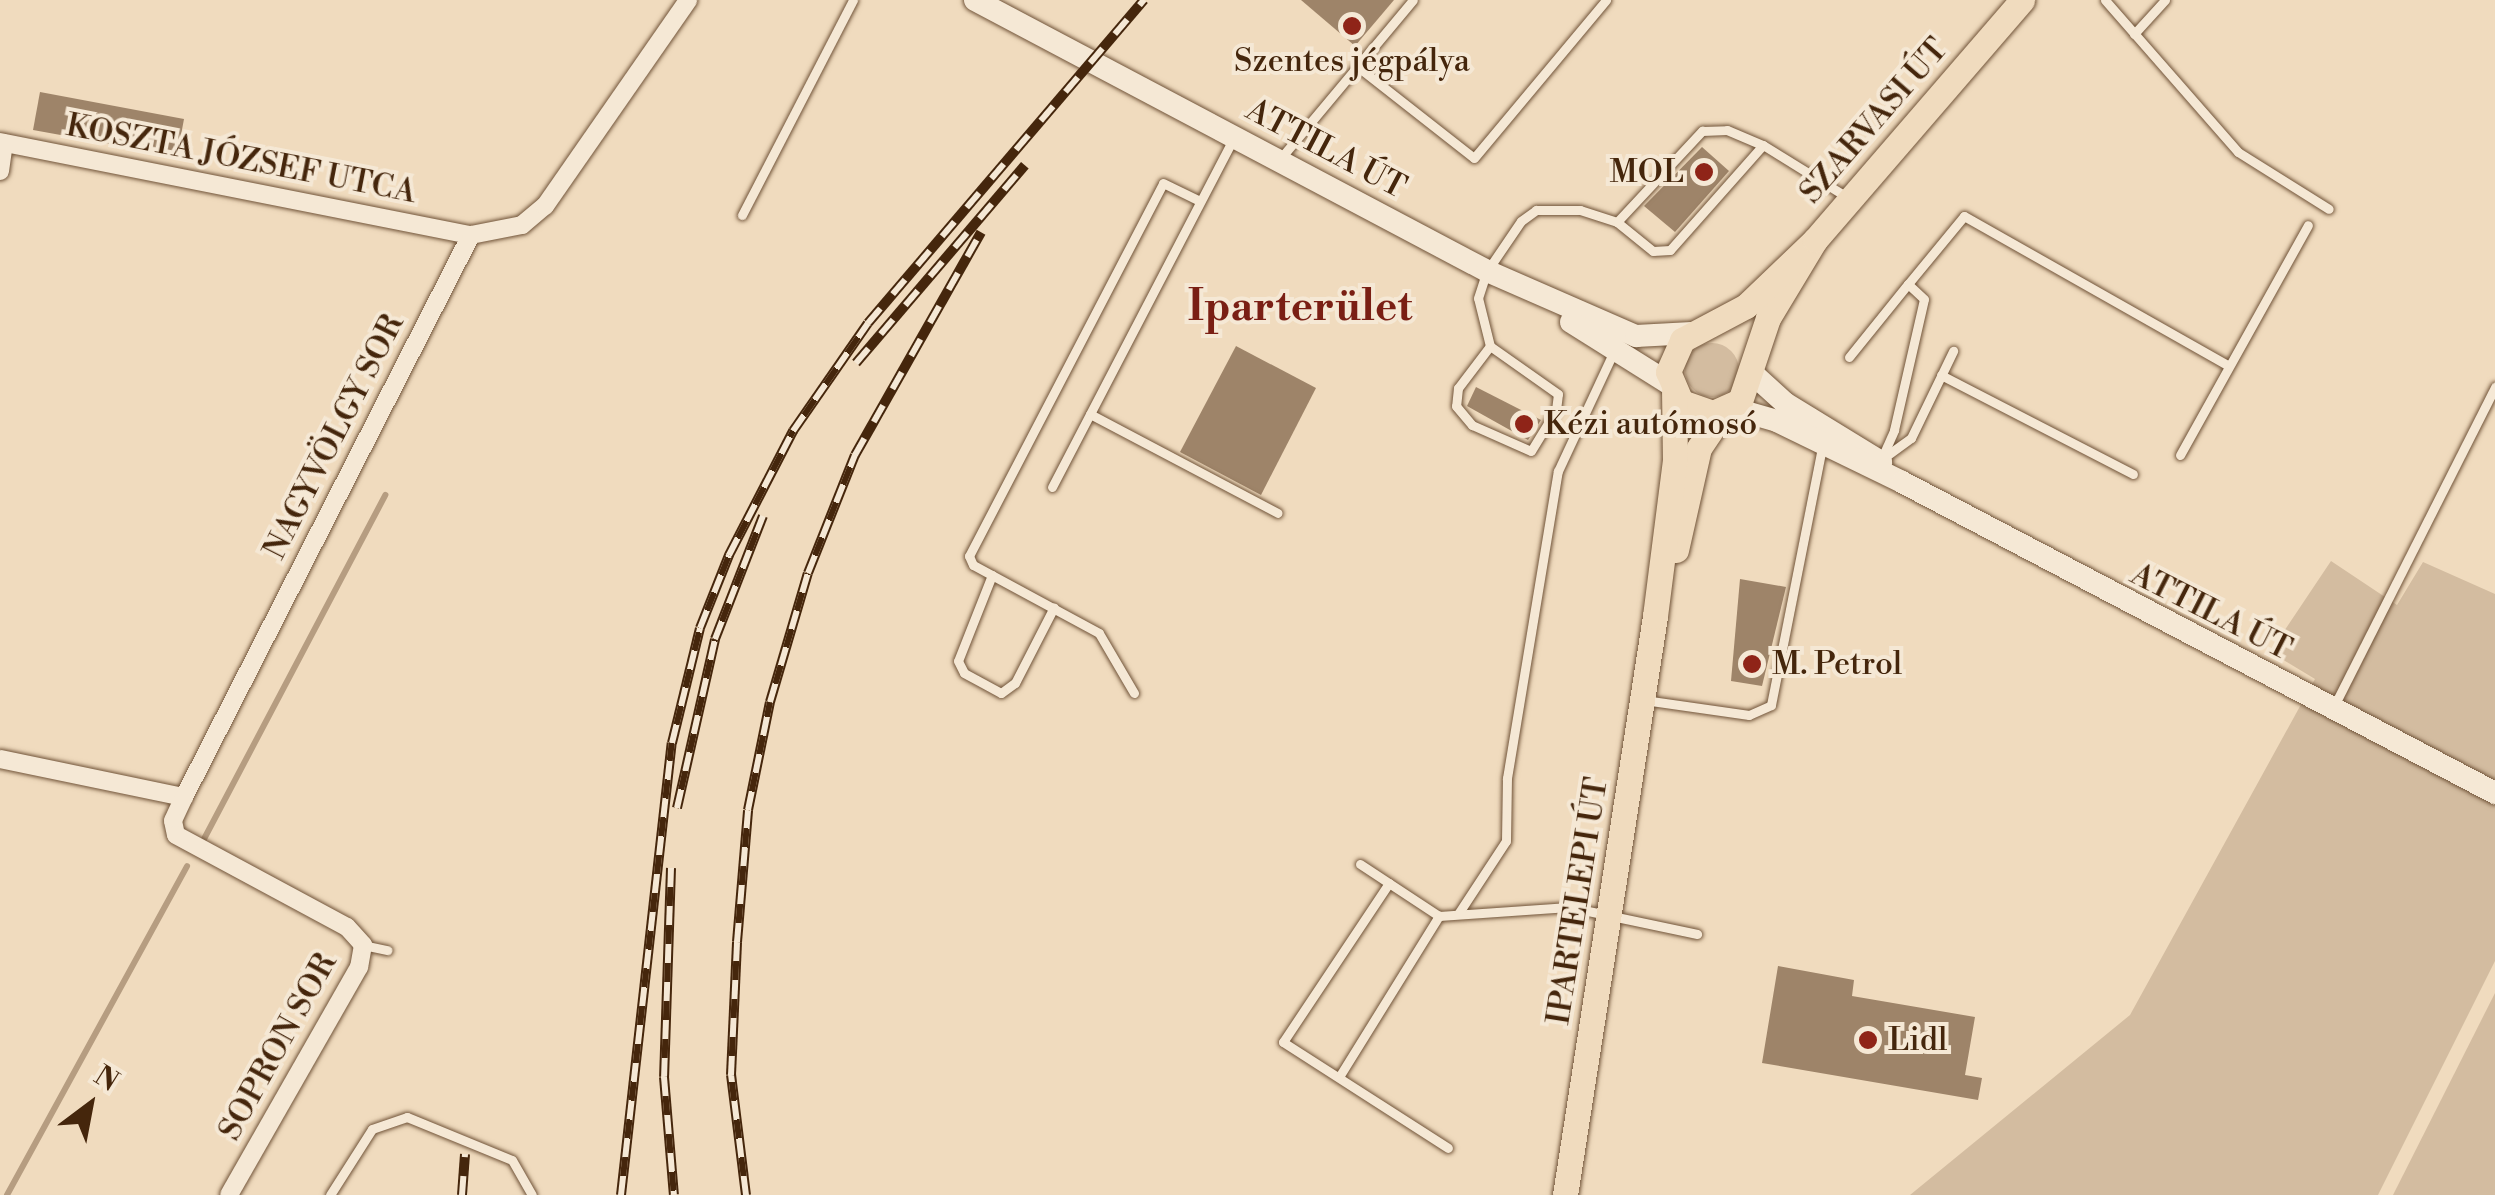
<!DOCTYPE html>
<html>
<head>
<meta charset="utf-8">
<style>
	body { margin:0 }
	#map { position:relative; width:2495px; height:1195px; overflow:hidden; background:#f0dbbe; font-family:"Libre Bodoni",serif }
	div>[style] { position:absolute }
	.green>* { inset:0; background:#d3bca0 }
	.round { border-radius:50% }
	.stream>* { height:6px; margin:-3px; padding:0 3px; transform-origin:3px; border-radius:3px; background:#b69d81 }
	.building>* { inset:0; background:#9e8469 }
	.roads { filter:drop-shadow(0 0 2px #705338) drop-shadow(0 0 2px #705338) }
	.service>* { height:9px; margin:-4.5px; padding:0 4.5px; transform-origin:4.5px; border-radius:4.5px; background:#f5e8d5 }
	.minor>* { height:18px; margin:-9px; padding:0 9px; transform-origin:9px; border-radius:9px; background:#f5e8d5 }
	.secondary>* { height:22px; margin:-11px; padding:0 11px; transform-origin:11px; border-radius:11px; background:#f5e8d5 }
	.primary>* { height:25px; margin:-12.5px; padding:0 12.5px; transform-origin:12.5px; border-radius:12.5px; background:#f0dbbe }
	.rail>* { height:10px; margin-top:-5px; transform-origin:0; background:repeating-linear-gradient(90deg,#f5e8d5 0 19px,#45260c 0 38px); box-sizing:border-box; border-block:2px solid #45260c }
	.dots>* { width:28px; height:28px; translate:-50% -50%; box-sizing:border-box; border:5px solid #f5e8d5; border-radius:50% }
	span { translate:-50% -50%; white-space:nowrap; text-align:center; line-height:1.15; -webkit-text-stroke:8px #f5e8d5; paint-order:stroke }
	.poi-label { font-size:32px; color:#45260c }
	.right { translate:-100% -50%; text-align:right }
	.left { translate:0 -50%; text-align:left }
	.street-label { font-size:32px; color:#45260c }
	.district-label { font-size:42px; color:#7a1f14; font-weight:700 }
	.north { position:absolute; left:40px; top:1055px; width:100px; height:100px; -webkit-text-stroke:8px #f5e8d5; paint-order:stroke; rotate:32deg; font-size:28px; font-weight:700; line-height:40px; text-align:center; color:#45260c }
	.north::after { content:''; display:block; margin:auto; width:35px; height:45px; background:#45260c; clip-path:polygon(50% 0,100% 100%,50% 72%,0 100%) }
</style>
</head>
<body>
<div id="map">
	<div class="green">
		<i class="round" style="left:1685px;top:343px;width:54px;height:54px"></i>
		<i style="clip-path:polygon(2331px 561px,2397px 605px,2423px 562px,2495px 594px,2495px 961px,2378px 1195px,1910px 1195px,2130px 1015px,2315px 679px,2270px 652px)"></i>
		<i style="clip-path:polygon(2495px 993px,2495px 1195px,2393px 1195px)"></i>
	</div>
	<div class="stream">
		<i style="left:204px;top:839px;width:389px;rotate:-62.2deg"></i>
		<i style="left:7px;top:1195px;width:375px;rotate:-61.3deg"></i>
	</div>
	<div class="building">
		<i style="clip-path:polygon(1301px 0,1394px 0,1355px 46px)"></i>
		<i style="clip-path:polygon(40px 92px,184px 119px,177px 156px,33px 130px)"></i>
		<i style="clip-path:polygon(1702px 147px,1729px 171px,1675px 232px,1644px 206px)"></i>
		<i style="clip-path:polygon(1236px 346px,1316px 388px,1261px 495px,1180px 452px)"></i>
		<i style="clip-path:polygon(1476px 387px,1541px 420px,1528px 440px,1467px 406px)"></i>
		<i style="clip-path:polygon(1740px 579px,1786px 587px,1762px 686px,1731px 681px)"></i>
		<i style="clip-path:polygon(1778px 966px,1854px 980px,1852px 996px,1975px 1017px,1965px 1075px,1982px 1078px,1978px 1100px,1762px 1063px)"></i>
	</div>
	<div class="roads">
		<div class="service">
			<i style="left:2105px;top:0;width:202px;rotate:48.8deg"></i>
			<i style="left:2238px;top:152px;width:107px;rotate:32.1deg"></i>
			<i style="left:2134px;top:34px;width:46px;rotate:-47.6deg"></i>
			<i style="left:1358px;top:67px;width:147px;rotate:38.1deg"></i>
			<i style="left:1474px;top:158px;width:206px;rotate:-50.1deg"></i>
			<i style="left:1280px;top:159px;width:207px;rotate:-50.1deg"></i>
			<i style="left:742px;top:215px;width:242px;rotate:-62.7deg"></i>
			<i style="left:1617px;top:222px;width:46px;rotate:38.9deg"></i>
			<i style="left:1653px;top:251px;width:17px;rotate:-3deg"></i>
			<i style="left:1670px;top:250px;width:140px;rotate:-48.5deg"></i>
			<i style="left:1490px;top:346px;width:53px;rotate:127.3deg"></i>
			<i style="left:1458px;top:388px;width:18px;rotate:96deg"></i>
			<i style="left:1456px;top:406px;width:25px;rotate:50deg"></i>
			<i style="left:1472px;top:425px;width:64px;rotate:23.8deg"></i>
			<i style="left:1531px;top:451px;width:48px;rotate:-58.6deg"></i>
			<i style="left:1556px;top:410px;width:16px;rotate:-83deg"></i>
			<i style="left:1558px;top:394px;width:83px;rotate:-144.8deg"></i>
			<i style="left:1490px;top:346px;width:49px;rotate:-104deg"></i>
			<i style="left:1478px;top:298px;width:28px;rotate:-72deg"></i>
			<i style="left:1487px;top:271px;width:60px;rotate:-55.8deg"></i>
			<i style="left:1521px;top:221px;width:19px;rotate:-36deg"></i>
			<i style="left:1536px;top:210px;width:44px"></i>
			<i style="left:1580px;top:210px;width:39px;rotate:18deg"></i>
			<i style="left:1617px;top:222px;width:125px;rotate:-47deg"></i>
			<i style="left:1702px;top:131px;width:25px;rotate:-2deg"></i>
			<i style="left:1727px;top:130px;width:39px;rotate:23deg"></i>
			<i style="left:1763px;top:145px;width:99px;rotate:31.8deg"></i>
			<i style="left:1849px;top:357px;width:94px;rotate:-51.1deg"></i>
			<i style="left:1941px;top:375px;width:216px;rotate:27.3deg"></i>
			<i style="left:1090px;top:414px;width:212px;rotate:27.8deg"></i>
			<i style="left:2180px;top:455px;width:263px;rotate:-60.9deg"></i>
			<i style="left:1882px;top:459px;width:36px;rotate:-36deg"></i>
			<i style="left:1911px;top:438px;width:97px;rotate:-64.2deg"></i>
			<i style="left:1880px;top:462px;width:35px;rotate:-66deg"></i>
			<i style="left:1894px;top:430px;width:134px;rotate:-77.1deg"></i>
			<i style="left:1924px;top:299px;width:22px;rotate:-137deg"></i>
			<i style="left:1908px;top:284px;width:88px;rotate:-50.5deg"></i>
			<i style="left:1964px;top:216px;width:302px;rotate:29.5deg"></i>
			<i style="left:1052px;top:487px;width:391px;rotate:-62.5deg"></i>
			<i style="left:992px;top:575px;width:92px;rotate:111.6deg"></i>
			<i style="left:958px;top:661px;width:13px;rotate:63deg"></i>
			<i style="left:964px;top:673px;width:42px;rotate:28.4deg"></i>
			<i style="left:1001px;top:693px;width:17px;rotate:-36deg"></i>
			<i style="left:1015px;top:683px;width:85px;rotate:-62.8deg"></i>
			<i style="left:1134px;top:693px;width:69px;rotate:-120.3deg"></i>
			<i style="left:1099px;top:633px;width:143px;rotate:-151.6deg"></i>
			<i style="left:973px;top:565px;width:10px;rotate:-114deg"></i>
			<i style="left:969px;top:556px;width:420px;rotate:-62.5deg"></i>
			<i style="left:1163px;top:183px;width:39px;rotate:26deg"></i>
			<i style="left:1644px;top:700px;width:106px;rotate:8.1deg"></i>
			<i style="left:1749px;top:715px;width:24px;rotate:-24deg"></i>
			<i style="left:1771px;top:705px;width:263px;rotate:-78.8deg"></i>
			<i style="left:2333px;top:708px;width:360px;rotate:-63.2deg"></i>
			<i style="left:1360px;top:864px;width:95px;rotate:33.4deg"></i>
			<i style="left:1439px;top:916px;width:130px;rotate:-4deg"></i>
			<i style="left:1569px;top:907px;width:131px;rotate:11.9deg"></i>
			<i style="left:1389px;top:883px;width:191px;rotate:123.7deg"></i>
			<i style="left:1283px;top:1042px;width:196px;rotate:32.7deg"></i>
			<i style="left:1458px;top:914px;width:87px;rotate:-56.7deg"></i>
			<i style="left:1506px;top:841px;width:63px;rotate:-89.1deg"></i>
			<i style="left:1507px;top:778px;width:311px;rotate:-80.6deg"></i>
			<i style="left:1558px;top:471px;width:132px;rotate:-65deg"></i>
			<i style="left:363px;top:945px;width:25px;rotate:12deg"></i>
			<i style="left:1339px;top:1077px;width:190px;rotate:-58.2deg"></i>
			<i style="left:330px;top:1195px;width:78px;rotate:-57.5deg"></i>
			<i style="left:372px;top:1129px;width:37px;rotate:-19deg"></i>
			<i style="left:407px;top:1117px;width:113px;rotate:22.3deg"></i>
			<i style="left:512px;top:1160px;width:40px;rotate:60.3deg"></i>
		</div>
		<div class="minor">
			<i style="left:0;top:142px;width:480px;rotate:11.2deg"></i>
			<i style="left:0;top:171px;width:28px;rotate:-82deg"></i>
			<i style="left:0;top:759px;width:188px;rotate:11.7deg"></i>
			<i style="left:184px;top:797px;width:631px;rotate:-62.95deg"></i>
			<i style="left:471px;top:235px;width:52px;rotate:-11.1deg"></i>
			<i style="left:522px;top:225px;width:30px;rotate:-40deg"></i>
			<i style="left:545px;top:206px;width:251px;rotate:-55.2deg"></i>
			<i style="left:184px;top:797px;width:26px;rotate:115deg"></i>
			<i style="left:173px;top:821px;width:14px;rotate:78deg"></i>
			<i style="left:176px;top:835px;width:194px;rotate:28.3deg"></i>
			<i style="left:347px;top:927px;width:24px;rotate:48deg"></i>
			<i style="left:363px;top:945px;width:22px;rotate:100deg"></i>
			<i style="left:359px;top:967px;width:262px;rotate:119.7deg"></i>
		</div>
		<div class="secondary">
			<i style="left:975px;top:0;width:579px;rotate:27.89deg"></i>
			<i style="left:1487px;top:271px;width:163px;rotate:23.6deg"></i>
			<i style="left:1636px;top:336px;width:56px;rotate:-3.1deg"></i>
			<i style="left:1571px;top:322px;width:117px;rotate:32.1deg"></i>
			<i style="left:1753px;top:374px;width:43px;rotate:42.2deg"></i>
			<i style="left:1785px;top:403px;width:113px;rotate:31.6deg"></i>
			<i style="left:1732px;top:408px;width:47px;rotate:16.1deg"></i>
			<i style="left:1777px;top:421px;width:139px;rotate:26deg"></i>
			<i style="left:1902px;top:482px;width:670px;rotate:27.67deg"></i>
		</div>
		<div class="primary">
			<i style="left:1815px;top:240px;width:91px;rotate:121.1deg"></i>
			<i style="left:1768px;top:318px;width:88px;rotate:108.6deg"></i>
			<i style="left:1740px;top:401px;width:30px;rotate:156deg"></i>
			<i style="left:1713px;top:413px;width:34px;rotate:-161deg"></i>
			<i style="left:1681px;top:402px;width:33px;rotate:-113deg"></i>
			<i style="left:1668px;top:372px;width:35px;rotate:-66deg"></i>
			<i style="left:1682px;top:340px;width:72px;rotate:-28deg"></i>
			<i style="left:1746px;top:306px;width:95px;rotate:-43.7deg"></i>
			<i style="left:1815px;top:240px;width:317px;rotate:-49.2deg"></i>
			<i style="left:1676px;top:550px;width:105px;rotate:-77.3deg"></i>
			<i style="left:1699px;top:448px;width:45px;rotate:-56deg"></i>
			<i style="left:1565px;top:1195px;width:586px;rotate:-81.16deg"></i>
			<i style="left:1655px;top:616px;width:157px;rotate:-82.7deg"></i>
			<i style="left:1675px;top:460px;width:68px;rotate:-90.8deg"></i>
		</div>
	</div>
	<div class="rail">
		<i style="left:856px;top:363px;width:260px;rotate:-49.5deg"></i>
		<i style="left:677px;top:808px;width:173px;rotate:-77.3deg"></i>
		<i style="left:715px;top:639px;width:132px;rotate:-68.7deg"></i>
		<i style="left:671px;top:868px;width:209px;rotate:91.9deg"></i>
		<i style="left:664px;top:1077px;width:118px;rotate:85.2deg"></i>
		<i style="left:462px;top:1195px;width:41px;rotate:-85.8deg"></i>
		<i style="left:621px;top:1195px;width:455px;rotate:-83.6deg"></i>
		<i style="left:672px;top:743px;width:118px;rotate:-76.3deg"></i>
		<i style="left:700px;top:628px;width:79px;rotate:-68.3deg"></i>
		<i style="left:729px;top:555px;width:140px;rotate:-62.7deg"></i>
		<i style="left:793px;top:431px;width:131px;rotate:-55.2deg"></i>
		<i style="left:868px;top:323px;width:425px;rotate:-49.5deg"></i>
		<i style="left:746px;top:1195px;width:121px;rotate:-97.1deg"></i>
		<i style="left:731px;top:1075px;width:133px;rotate:-87.4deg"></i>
		<i style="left:737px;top:942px;width:132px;rotate:-85.2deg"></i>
		<i style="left:748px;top:810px;width:110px;rotate:-78.5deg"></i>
		<i style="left:770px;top:702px;width:134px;rotate:-73.6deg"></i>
		<i style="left:808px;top:573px;width:127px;rotate:-68.3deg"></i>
		<i style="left:855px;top:455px;width:256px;rotate:-60.5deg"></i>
	</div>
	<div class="dots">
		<i style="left:1352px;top:26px;background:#8f2418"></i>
		<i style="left:1704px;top:172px;background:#8f2418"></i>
		<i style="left:1524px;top:424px;background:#8f2418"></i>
		<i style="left:1752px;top:664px;background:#8f2418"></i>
		<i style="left:1868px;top:1040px;background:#8f2418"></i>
	</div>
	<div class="poi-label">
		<span style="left:1352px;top:61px">Szentes jégpálya</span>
		<span class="right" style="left:1684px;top:172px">MOL</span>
		<span class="left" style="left:1544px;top:424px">Kézi autómosó</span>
		<span class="left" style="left:1772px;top:664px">M. Petrol</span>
		<span class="left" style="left:1888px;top:1040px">Lidl</span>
	</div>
	<div class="street-label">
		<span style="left:1874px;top:121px;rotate:-49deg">SZARVASI ÚT</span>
		<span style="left:1326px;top:149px;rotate:28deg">ATTILA ÚT</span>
		<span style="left:241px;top:159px;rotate:11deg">KOSZTA JÓZSEF UTCA</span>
		<span style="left:334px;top:437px;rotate:-63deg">NAGYVÖLGY SOR</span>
		<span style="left:2211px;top:612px;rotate:27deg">ATTILA ÚT</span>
		<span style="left:1578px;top:901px;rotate:-81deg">IPARTELEPI ÚT</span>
		<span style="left:278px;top:1047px;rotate:-61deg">SOPRON SOR</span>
	</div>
	<div class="district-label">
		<span style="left:1300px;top:308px">Iparterület</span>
	</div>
	<div class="north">N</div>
</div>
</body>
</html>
